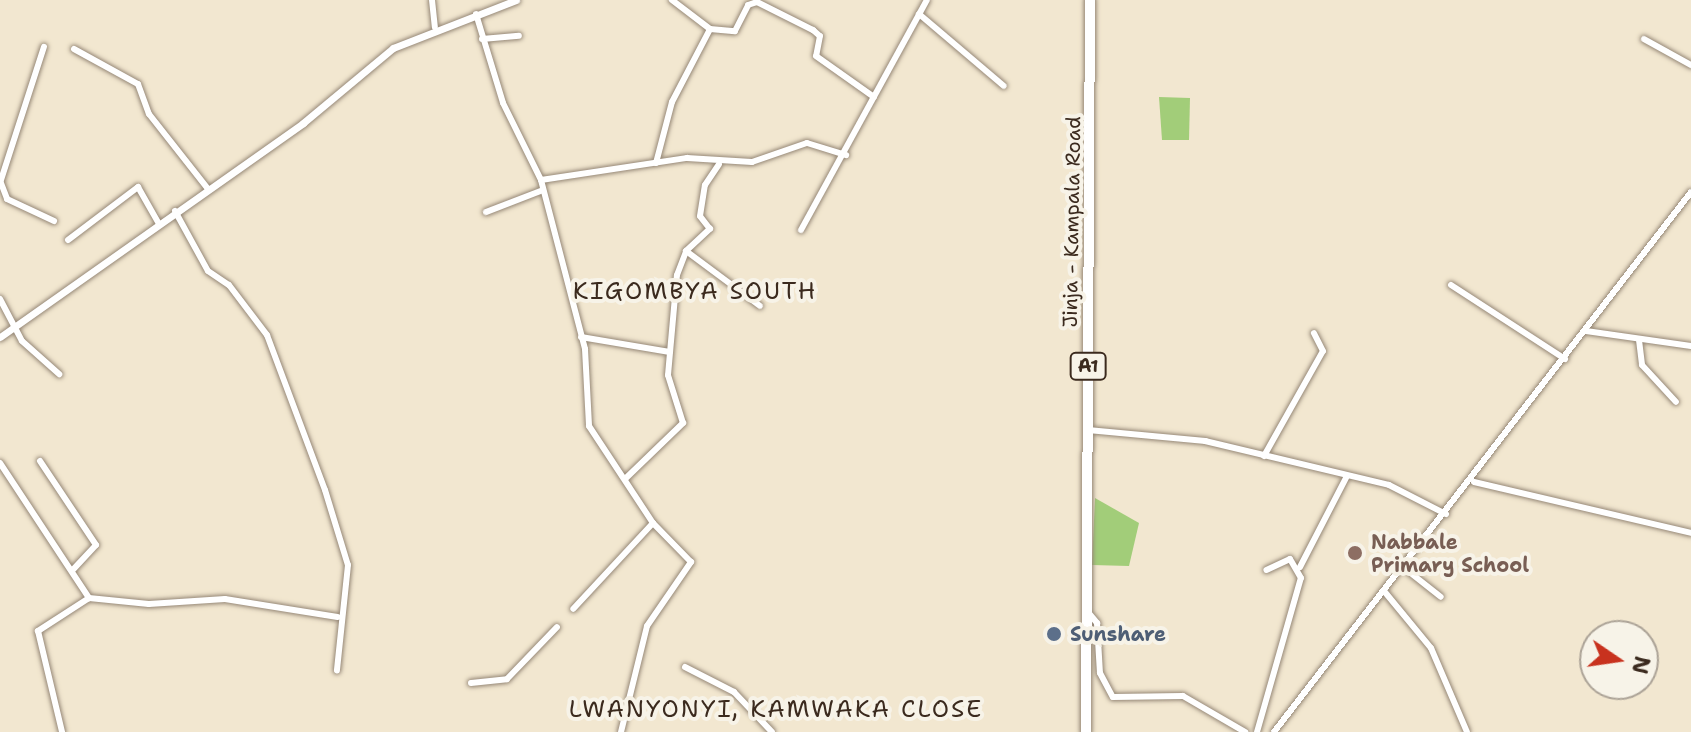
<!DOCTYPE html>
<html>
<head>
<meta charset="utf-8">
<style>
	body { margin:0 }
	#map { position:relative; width:1691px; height:732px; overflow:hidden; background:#f2e7d0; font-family:"Shantell Sans",sans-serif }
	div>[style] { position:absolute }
	.green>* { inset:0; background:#a2cd79 }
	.roads { filter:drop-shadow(0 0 2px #968877) drop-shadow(0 0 2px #968877) }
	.minor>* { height:6px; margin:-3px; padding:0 3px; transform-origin:3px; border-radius:3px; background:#fff }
	.tertiary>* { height:7px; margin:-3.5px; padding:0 3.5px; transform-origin:3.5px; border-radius:3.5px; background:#fff }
	.trunk>* { height:10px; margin:-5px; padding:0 5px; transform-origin:5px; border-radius:5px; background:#fff }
	.dots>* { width:22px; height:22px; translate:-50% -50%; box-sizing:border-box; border:4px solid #f7f3e8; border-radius:50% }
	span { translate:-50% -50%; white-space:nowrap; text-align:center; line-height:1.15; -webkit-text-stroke:8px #f7f3e8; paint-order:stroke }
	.shield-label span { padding:2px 6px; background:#f7f3e8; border:2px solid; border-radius:6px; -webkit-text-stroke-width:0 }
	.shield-label { font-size:18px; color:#3b2a1e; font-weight:700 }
	.street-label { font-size:20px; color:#3b2a1e }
	.education-label { font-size:20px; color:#785e54; font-weight:700 }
	.left { translate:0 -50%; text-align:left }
	.service-label { font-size:20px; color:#4e5e75; font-weight:700 }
	.quarter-label { font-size:24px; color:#3b2a1e; letter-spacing:2px }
	.north { position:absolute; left:1579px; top:620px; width:80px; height:80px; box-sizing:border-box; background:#f7f3e8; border:2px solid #aca397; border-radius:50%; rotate:103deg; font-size:22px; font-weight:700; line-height:32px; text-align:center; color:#3b2a1e }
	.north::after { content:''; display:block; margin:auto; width:28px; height:36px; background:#c8321e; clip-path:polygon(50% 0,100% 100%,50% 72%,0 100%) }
</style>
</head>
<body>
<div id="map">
	<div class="green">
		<i style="clip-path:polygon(1159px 97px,1190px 98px,1189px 140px,1162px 140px)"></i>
		<i style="clip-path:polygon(1095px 498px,1139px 523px,1129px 566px,1092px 565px)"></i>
	</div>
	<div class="roads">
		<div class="minor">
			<i style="left:432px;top:0;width:27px;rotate:84deg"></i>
			<i style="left:476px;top:14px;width:93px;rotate:73.1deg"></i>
			<i style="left:503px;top:103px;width:86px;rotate:63.7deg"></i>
			<i style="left:541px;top:180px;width:175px;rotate:75.4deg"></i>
			<i style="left:585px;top:349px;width:77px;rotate:87deg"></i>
			<i style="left:589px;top:426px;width:116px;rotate:56.6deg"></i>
			<i style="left:653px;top:523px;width:117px;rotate:132.9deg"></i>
			<i style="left:919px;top:14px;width:111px;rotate:40.3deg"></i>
			<i style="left:710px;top:29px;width:25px;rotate:5deg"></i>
			<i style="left:735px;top:31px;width:29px;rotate:-63deg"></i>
			<i style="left:748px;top:5px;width:9px;rotate:-18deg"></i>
			<i style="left:757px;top:2px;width:63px;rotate:26.6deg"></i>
			<i style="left:813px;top:30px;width:9px;rotate:41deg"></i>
			<i style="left:820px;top:36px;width:20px;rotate:101deg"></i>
			<i style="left:816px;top:56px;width:71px;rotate:35.3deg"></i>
			<i style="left:482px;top:39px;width:37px;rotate:-5deg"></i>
			<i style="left:1644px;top:39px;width:54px;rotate:29deg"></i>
			<i style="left:74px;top:49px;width:73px;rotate:28.7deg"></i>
			<i style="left:138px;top:84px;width:32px;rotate:70deg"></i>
			<i style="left:149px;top:114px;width:95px;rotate:51.8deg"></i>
			<i style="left:656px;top:163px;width:63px;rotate:-75.3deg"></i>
			<i style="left:672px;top:102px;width:82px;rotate:-62.5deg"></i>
			<i style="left:710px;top:29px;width:48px;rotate:-142.7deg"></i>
			<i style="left:541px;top:180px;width:148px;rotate:-8.6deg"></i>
			<i style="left:687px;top:158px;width:65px;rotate:3.5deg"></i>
			<i style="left:752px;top:162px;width:58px;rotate:-19.1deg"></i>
			<i style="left:807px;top:143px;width:41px;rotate:17.1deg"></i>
			<i style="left:0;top:183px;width:143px;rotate:-72.1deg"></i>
			<i style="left:1px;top:183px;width:17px;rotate:69deg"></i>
			<i style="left:7px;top:199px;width:52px;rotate:25.1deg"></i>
			<i style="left:175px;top:211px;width:68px;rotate:61.2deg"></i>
			<i style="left:208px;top:271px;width:25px;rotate:34deg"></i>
			<i style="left:229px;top:285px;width:63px;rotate:52.8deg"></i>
			<i style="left:267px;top:335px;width:165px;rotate:69.5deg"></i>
			<i style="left:325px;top:490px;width:78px;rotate:73deg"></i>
			<i style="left:348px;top:565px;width:106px;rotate:96deg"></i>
			<i style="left:486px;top:212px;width:61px;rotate:-21.1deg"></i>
			<i style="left:801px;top:230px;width:262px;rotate:-61.3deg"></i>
			<i style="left:68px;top:240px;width:88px;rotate:-37.1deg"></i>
			<i style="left:138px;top:187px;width:43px;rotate:60.4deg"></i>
			<i style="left:686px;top:251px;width:92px;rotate:36.6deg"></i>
			<i style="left:1451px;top:285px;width:136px;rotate:33deg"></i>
			<i style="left:0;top:299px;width:47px;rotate:62.4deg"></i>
			<i style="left:22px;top:341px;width:50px;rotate:41.7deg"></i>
			<i style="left:1586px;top:331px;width:106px;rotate:8.1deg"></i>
			<i style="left:581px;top:337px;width:90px;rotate:9.6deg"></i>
			<i style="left:1639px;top:340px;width:25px;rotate:83deg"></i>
			<i style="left:1642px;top:365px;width:50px;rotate:47.4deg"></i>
			<i style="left:1088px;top:430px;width:118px;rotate:5.4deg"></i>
			<i style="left:1205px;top:441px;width:189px;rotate:13.4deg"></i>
			<i style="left:1389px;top:485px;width:64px;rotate:27deg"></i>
			<i style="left:1264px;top:456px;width:120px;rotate:-60.7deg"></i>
			<i style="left:1323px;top:351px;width:20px;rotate:-117deg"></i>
			<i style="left:40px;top:461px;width:101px;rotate:56.3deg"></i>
			<i style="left:96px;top:545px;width:33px;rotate:133deg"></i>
			<i style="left:0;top:463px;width:162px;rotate:56.6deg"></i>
			<i style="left:89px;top:598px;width:61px;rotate:147.1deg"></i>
			<i style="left:38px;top:631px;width:104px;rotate:76.6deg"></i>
			<i style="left:625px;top:479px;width:81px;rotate:-44deg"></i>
			<i style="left:683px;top:423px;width:50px;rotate:-107.4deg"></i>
			<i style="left:668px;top:375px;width:100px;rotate:-84.9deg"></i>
			<i style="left:677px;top:275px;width:26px;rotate:-69deg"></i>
			<i style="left:686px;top:251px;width:33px;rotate:-43deg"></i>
			<i style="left:710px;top:229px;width:16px;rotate:-128deg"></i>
			<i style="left:700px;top:216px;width:31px;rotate:-81deg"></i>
			<i style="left:705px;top:185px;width:25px;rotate:-56deg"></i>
			<i style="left:1474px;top:482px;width:223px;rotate:13.2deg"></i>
			<i style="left:1300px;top:567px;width:102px;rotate:-62.7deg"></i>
			<i style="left:1403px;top:567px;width:48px;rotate:38.3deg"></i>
			<i style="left:1384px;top:591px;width:74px;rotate:50.5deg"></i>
			<i style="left:1431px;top:648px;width:91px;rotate:66.8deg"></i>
			<i style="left:89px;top:598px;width:60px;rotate:5.7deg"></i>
			<i style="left:149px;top:604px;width:76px;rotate:-3.8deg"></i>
			<i style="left:225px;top:599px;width:114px;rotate:9.1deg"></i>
			<i style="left:1087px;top:611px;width:16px;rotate:50deg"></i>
			<i style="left:1097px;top:623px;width:50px;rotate:86.6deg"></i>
			<i style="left:1100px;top:673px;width:27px;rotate:62deg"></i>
			<i style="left:1113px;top:697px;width:70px;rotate:-0.8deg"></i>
			<i style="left:1183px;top:696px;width:72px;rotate:30.1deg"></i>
			<i style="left:685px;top:667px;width:55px;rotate:27deg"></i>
			<i style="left:734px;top:692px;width:55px;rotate:46.5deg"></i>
			<i style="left:471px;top:683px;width:36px;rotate:-6deg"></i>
			<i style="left:507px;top:679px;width:72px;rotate:-46.1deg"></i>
			<i style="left:621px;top:732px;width:109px;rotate:-76.2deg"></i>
			<i style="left:647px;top:626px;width:78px;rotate:-55.5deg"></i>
			<i style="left:691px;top:562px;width:54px;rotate:-134.3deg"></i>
			<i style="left:1257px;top:732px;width:160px;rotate:-74.1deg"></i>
			<i style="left:1301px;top:578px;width:22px;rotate:-120deg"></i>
			<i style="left:1290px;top:559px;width:26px;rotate:155deg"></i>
			<i style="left:1274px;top:732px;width:682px;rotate:-52.32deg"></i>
		</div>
		<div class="tertiary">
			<i style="left:0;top:337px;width:371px;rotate:-35.2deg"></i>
			<i style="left:303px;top:123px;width:117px;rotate:-39.8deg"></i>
			<i style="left:393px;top:48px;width:132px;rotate:-21.3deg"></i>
		</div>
		<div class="trunk">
			<i style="left:1086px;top:732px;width:732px;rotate:-89.69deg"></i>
		</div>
	</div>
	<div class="dots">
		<i style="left:1355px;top:553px;background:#8d6e63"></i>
		<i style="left:1054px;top:634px;background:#5c6f8a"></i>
	</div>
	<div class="shield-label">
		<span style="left:1088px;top:366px">A1</span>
	</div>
	<div class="street-label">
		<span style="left:1072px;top:222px;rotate:-89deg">Jinja - Kampala Road</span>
	</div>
	<div class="education-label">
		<span class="left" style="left:1371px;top:554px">Nabbale<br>Primary School</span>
	</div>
	<div class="service-label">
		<span class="left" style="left:1070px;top:634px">Sunshare</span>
	</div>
	<div class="quarter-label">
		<span style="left:695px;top:292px">KIGOMBYA SOUTH</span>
		<span style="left:776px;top:710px">LWANYONYI, KAMWAKA CLOSE</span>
	</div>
	<div class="north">N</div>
</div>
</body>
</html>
